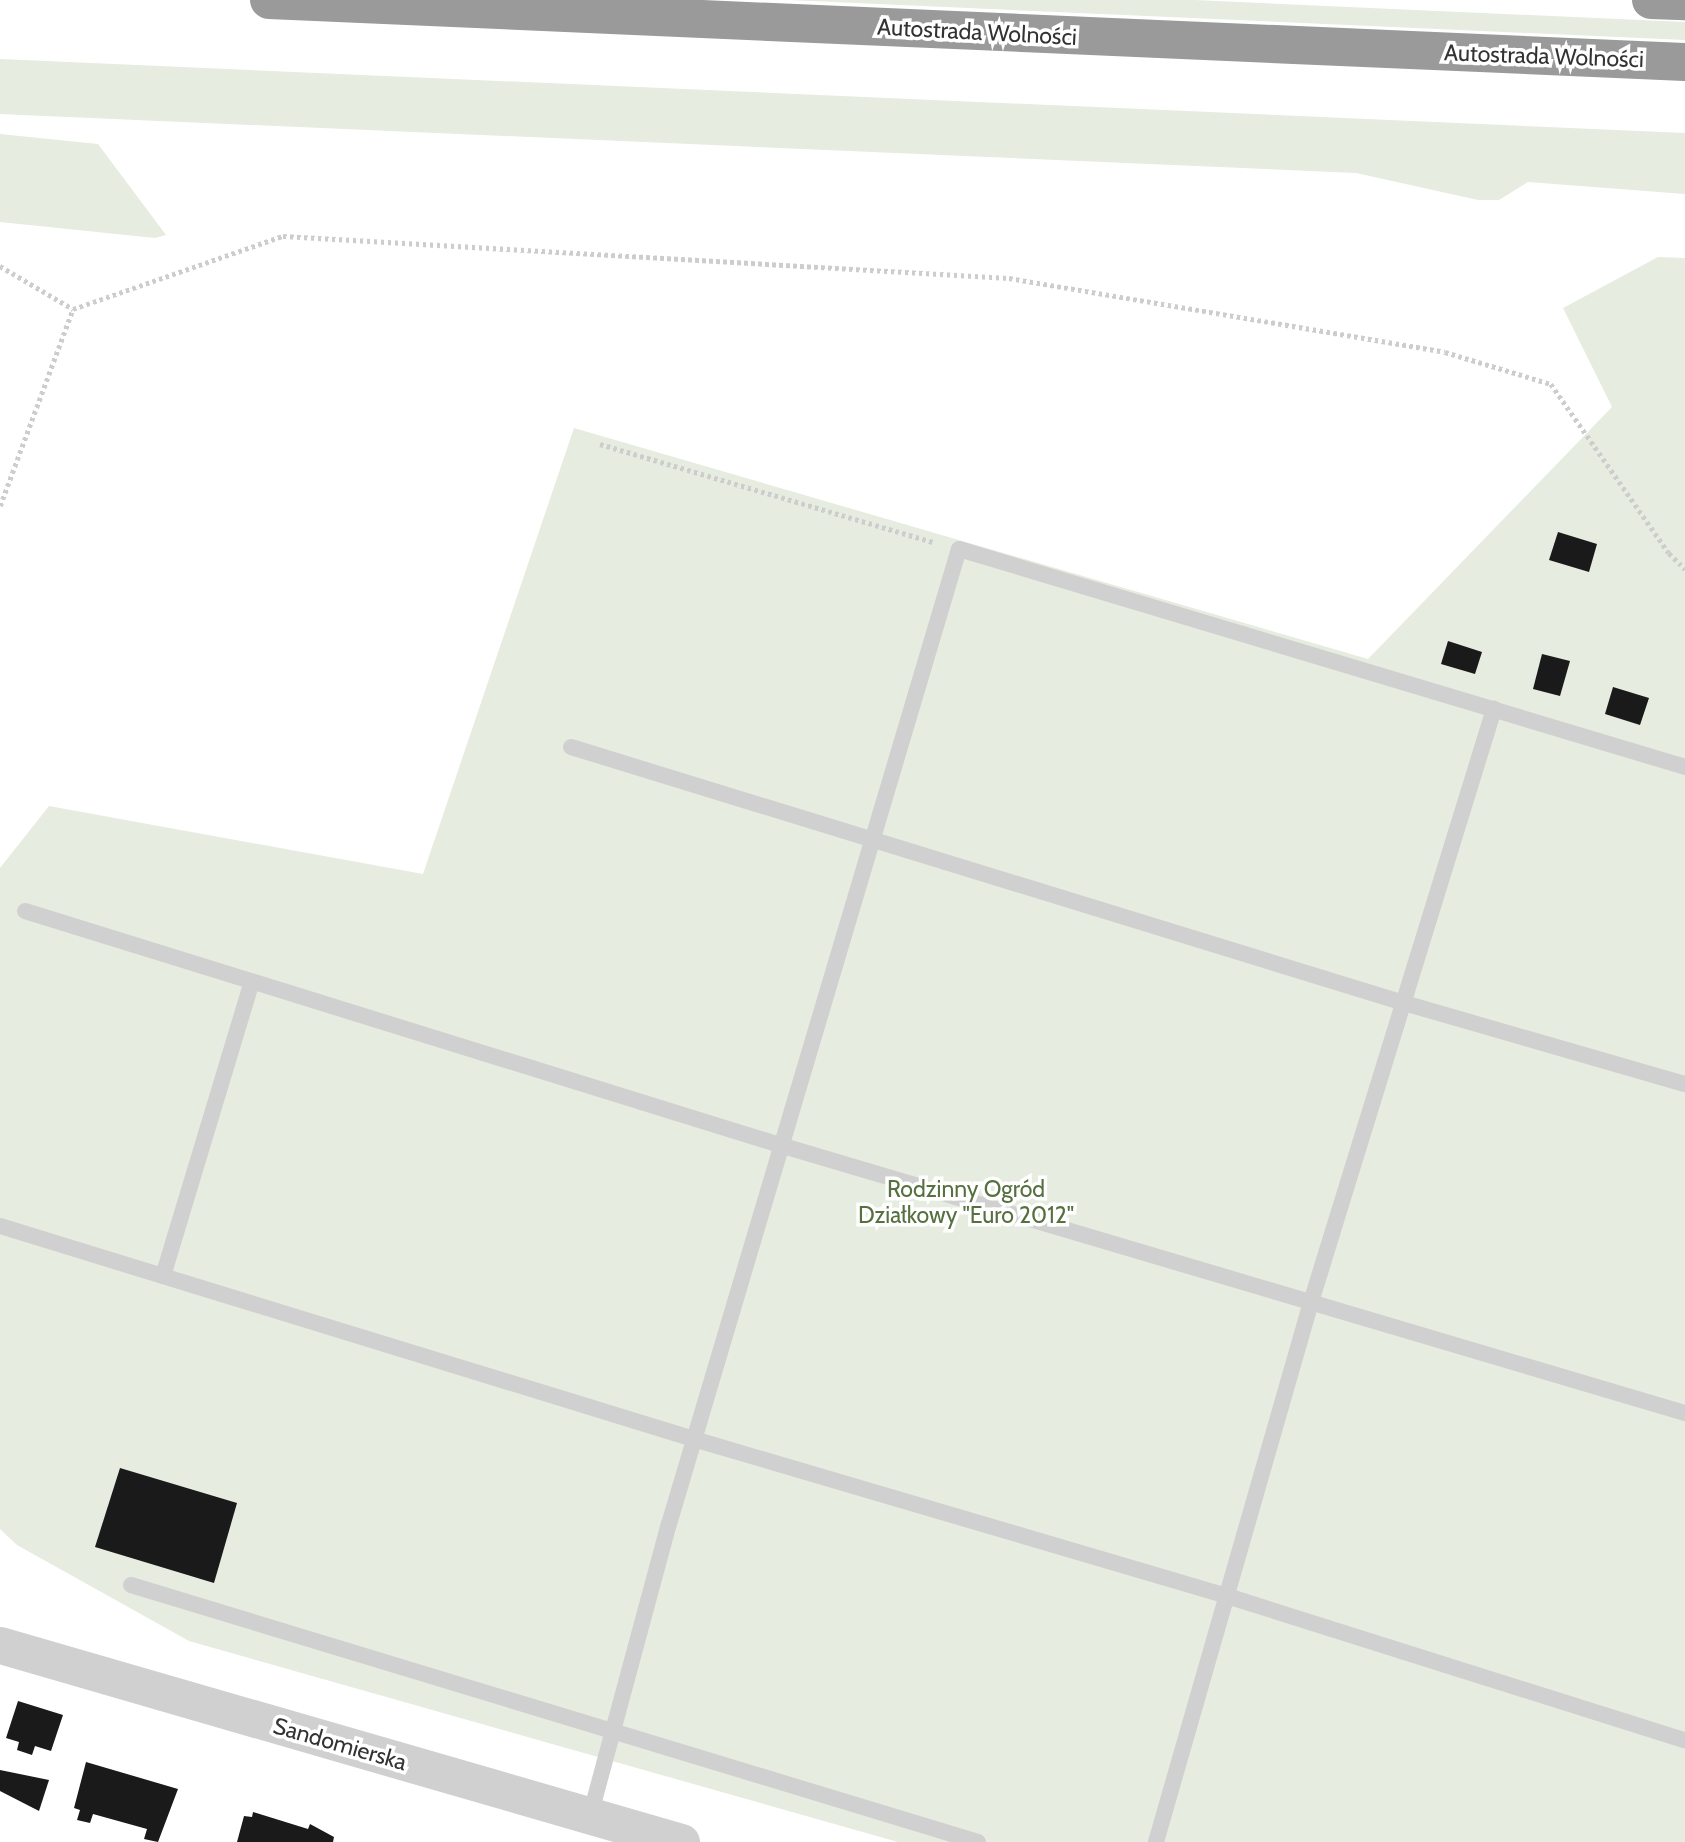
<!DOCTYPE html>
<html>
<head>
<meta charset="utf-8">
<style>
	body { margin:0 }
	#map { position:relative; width:1685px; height:1842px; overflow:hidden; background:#fff; font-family:Cabin,sans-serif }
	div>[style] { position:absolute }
	.green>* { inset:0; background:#e6ecdf }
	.building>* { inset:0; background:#1a1a1a }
	.path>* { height:4.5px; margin-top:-2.25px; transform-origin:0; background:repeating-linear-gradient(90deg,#cdcdcd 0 3.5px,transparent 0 7px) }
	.service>* { height:16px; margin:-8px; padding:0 8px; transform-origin:8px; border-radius:8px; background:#d0d0d0 }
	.tertiary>* { height:37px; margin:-18.5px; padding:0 18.5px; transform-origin:18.5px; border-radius:18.5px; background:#d0d0d0 }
	.motorway>* { height:38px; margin:-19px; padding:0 19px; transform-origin:19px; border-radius:19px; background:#9a9a9a }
	span { translate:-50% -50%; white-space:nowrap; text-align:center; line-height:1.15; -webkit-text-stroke:7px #fff; paint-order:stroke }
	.street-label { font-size:23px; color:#333 }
	.park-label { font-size:23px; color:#56703f }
</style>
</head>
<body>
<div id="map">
	<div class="green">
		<i style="clip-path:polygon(789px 0,1194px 0,1685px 22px,1685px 40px)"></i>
		<i style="clip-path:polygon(0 59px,1685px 133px,1685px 194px,1528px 182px,1499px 200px,1478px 200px,1356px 173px,0 114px)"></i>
		<i style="clip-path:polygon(0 134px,98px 144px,166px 235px,155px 238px,0 222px)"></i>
		<i style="clip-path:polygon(1658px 257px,1685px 258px,1685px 1842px,898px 1842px,189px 1641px,17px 1545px,0 1529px,0 868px,49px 806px,423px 874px,574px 428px,1368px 659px,1612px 407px,1563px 308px)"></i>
	</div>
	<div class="building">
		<i style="clip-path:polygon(1558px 532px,1597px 544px,1589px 572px,1549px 560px)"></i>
		<i style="clip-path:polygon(1448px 641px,1482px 652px,1475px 674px,1441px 664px)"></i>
		<i style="clip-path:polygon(1542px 654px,1570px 661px,1560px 696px,1533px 689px)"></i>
		<i style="clip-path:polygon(1613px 687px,1649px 698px,1640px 725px,1605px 714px)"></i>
		<i style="clip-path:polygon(120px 1468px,237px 1503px,214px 1583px,95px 1547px)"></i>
		<i style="clip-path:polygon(18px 1701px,63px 1715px,51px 1751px,35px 1746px,32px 1755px,17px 1750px,19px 1742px,6px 1738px)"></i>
		<i style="clip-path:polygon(86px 1762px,178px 1789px,158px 1842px,144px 1839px,147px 1829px,93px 1814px,90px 1823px,77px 1820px,80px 1810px,74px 1808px)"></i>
		<i style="clip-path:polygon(0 1770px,49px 1780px,39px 1811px,0 1791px)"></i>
		<i style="clip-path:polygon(253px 1812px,308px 1829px,310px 1824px,334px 1837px,333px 1842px,237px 1842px,244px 1816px,252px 1817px)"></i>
	</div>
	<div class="path">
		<i style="left:0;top:266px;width:85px;rotate:30.5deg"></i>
		<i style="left:600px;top:444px;width:348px;rotate:16.4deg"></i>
		<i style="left:0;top:506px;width:210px;rotate:-69.7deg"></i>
		<i style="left:73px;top:309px;width:222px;rotate:-19.2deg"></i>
		<i style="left:283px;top:236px;width:727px;rotate:3.31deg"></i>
		<i style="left:1009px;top:278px;width:442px;rotate:9.6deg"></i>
		<i style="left:1445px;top:352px;width:111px;rotate:16.8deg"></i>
		<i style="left:1551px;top:384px;width:206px;rotate:55.1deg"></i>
		<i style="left:1669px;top:553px;width:23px;rotate:45deg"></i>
	</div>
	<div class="service">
		<i style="left:571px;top:747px;width:871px;rotate:17.08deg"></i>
		<i style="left:1404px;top:1003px;width:292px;rotate:16.1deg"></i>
		<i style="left:25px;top:911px;width:790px;rotate:17.22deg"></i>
		<i style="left:780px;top:1145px;width:944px;rotate:16.5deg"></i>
		<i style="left:0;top:1226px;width:729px;rotate:17.07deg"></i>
		<i style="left:697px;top:1440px;width:552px;rotate:16.4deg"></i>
		<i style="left:1227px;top:1596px;width:480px;rotate:17.5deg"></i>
		<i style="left:163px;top:1276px;width:307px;rotate:-73.2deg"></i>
		<i style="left:131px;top:1585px;width:885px;rotate:16.88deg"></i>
		<i style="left:590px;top:1816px;width:302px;rotate:-74.9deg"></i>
		<i style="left:669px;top:1524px;width:1017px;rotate:-73.44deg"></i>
		<i style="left:959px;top:549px;width:758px;rotate:16.71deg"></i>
		<i style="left:1156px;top:1842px;width:562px;rotate:-73.98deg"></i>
		<i style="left:1311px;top:1302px;width:621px;rotate:-72.85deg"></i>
	</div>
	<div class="tertiary">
		<i style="left:0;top:1645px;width:709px;rotate:16.13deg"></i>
	</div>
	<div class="motorway">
		<i style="left:269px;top:0;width:1417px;rotate:2.51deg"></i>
		<i style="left:1651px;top:0;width:34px;rotate:2deg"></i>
	</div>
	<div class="street-label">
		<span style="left:977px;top:32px;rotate:3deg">Autostrada Wolności</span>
		<span style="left:1544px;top:56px;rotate:2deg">Autostrada Wolności</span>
		<span style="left:340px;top:1744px;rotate:16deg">Sandomierska</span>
	</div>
	<div class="park-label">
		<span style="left:966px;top:1202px">Rodzinny Ogród<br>Działkowy "Euro 2012"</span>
	</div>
</div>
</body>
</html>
